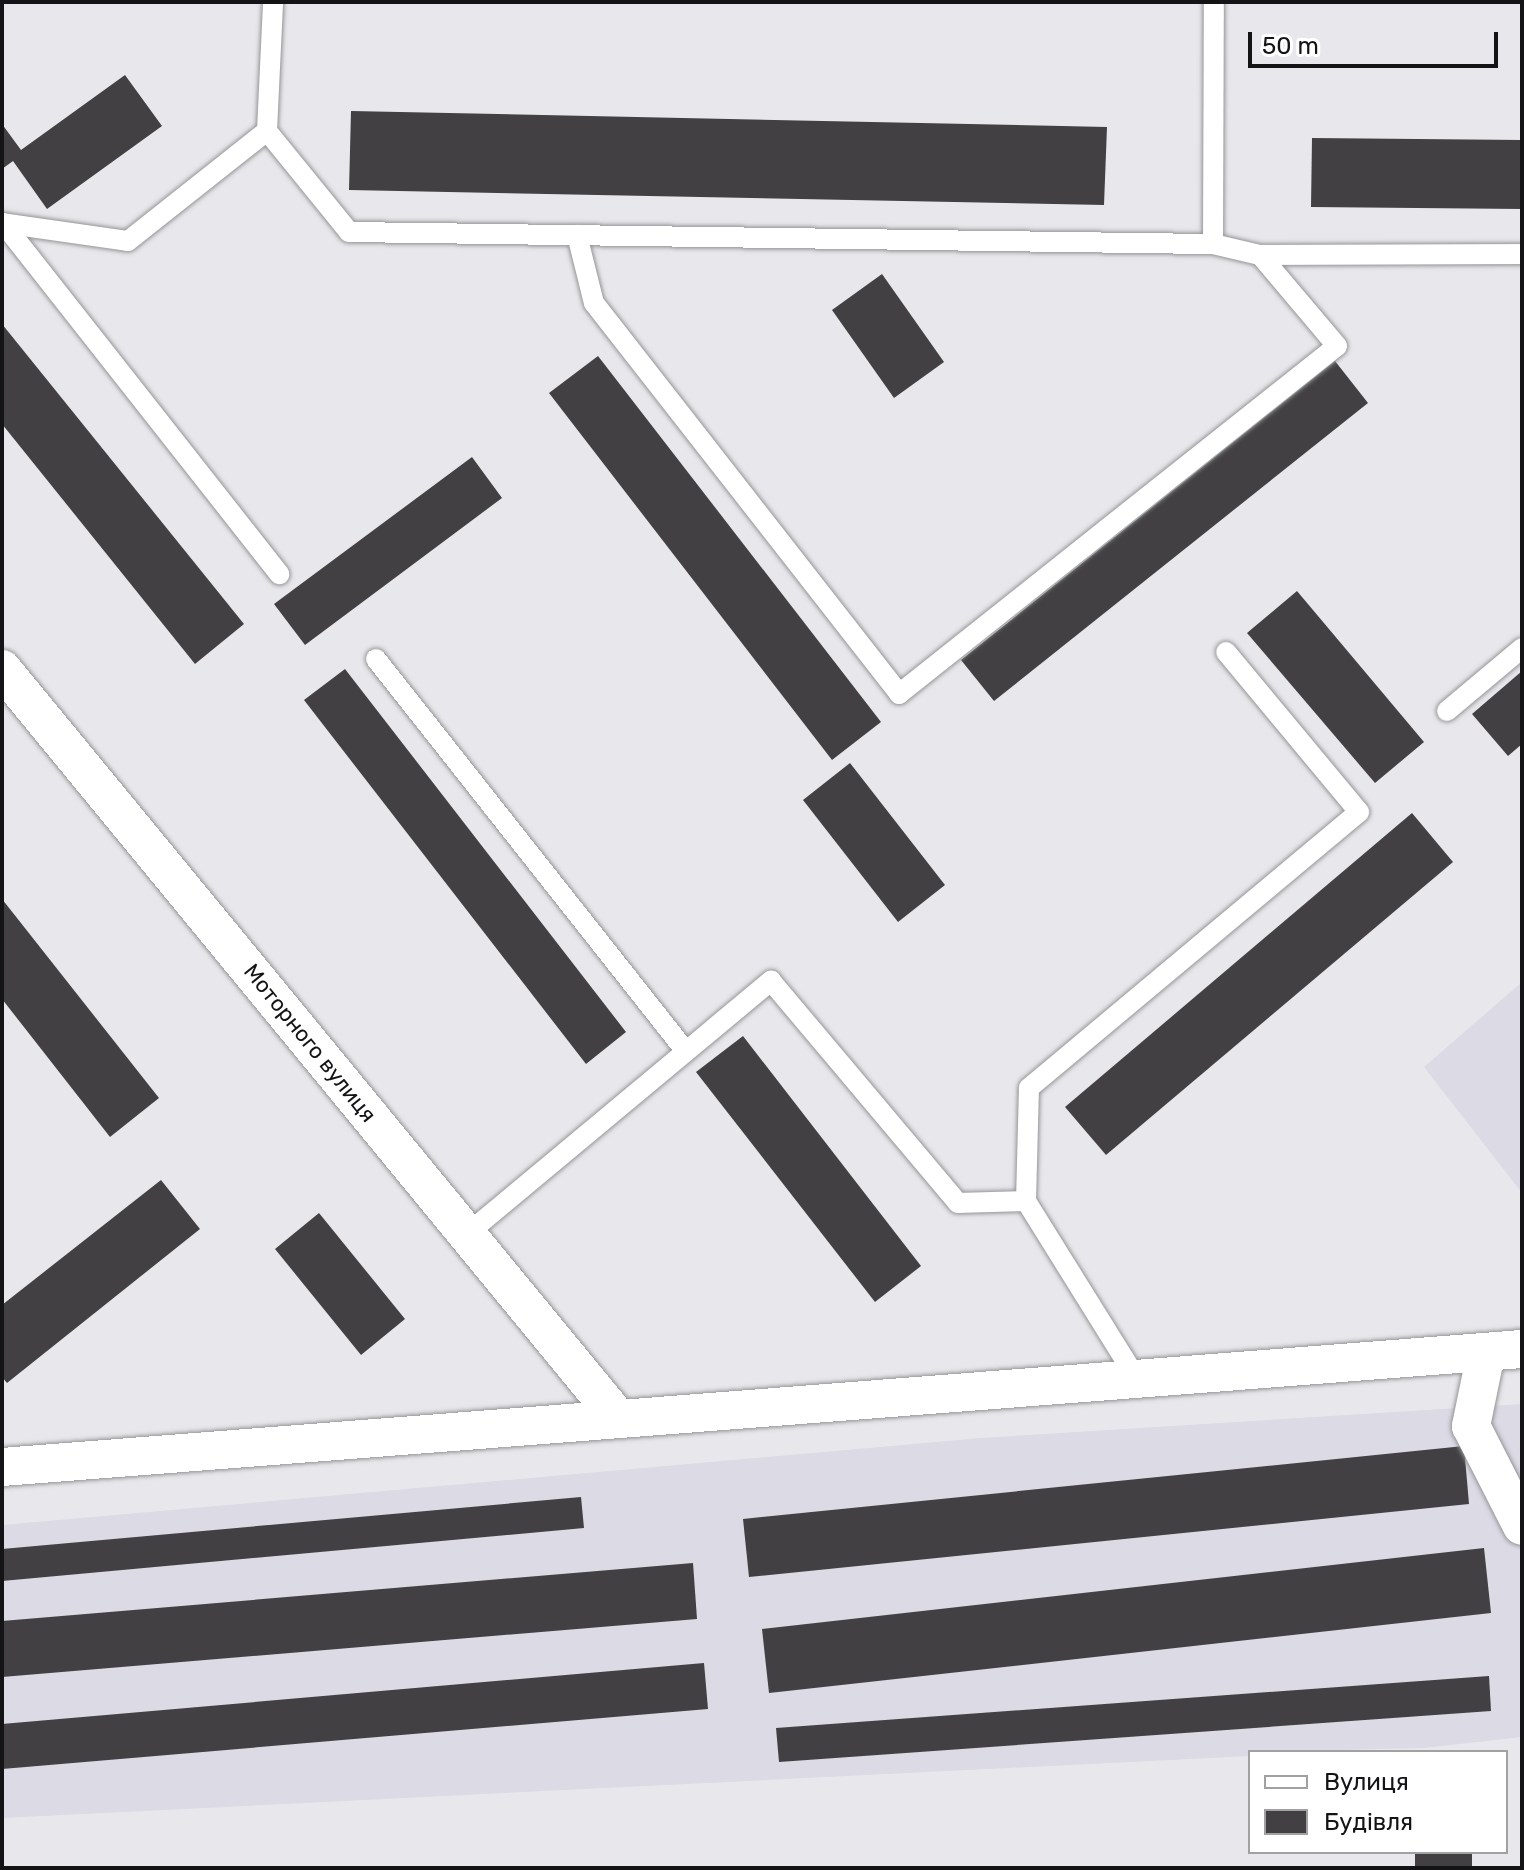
<!DOCTYPE html>
<html>
<head>
<meta charset="utf-8">
<style>
	body { margin:0 }
	#map { position:relative; width:1524px; height:1870px; overflow:hidden; background:#e8e8ec; font-family:Rubik,sans-serif }
	div>[style] { position:absolute }
	.built>* { inset:0; background:#dbdae5 }
	.building>* { inset:0; background:#424042 }
	.roads { filter:drop-shadow(0 0 2px #959598) drop-shadow(0 0 2px #959598) }
	.service>* { height:20px; margin:-10px; padding:0 10px; transform-origin:10px; border-radius:10px; background:#fff }
	.minor>* { height:38px; margin:-19px; padding:0 19px; transform-origin:19px; border-radius:19px; background:#fff }
	span { translate:-50% -50%; white-space:nowrap; text-align:center; line-height:1.15; -webkit-text-stroke:8px #fff; paint-order:stroke }
	.street-label { font-size:22px; color:#141416 }
	.frame { position:absolute; inset:0; border:4px solid #141416; pointer-events:none }
	.legend { position:absolute; left:1248px; top:1750px; width:260px; height:104px; box-sizing:border-box; background:#fff; border:2px solid #a1a1a2; margin:0; padding:10px 14px; list-style:none; font-size:24px; color:#141416 }
	.legend li { display:flex; align-items:center; gap:16px; height:40px }
	.legend b { width:40px; border:2px solid #a1a1a2 }
	.scale { position:absolute; left:1248px; top:32px; width:250px; height:36px; box-sizing:border-box; border:4px solid #141416; border-top:0; padding-left:10px; font-size:24px; line-height:28px; white-space:nowrap; color:#141416; -webkit-text-stroke:6px #fff; paint-order:stroke }
</style>
</head>
<body>
<div id="map">
	<div class="built">
		<i style="clip-path:polygon(1522px 982px,1522px 1193px,1424px 1067px)"></i>
		<i style="clip-path:polygon(1522px 1404px,1522px 1737px,1424px 1748px,1250px 1752px,1250px 1756px,2px 1818px,2px 1525px,981px 1438px)"></i>
	</div>
	<div class="building">
		<i style="clip-path:polygon(125px 75px,162px 126px,47px 209px,13px 161px,2px 169px,2px 124px,21px 150px)"></i>
		<i style="clip-path:polygon(351px 111px,1107px 127px,1104px 205px,349px 190px)"></i>
		<i style="clip-path:polygon(1312px 138px,1522px 140px,1522px 209px,1311px 207px)"></i>
		<i style="clip-path:polygon(882px 274px,944px 362px,894px 398px,832px 310px)"></i>
		<i style="clip-path:polygon(2px 324px,244px 624px,195px 664px,2px 424px)"></i>
		<i style="clip-path:polygon(598px 356px,881px 722px,832px 760px,549px 393px)"></i>
		<i style="clip-path:polygon(1335px 361px,1368px 403px,994px 701px,961px 660px)"></i>
		<i style="clip-path:polygon(472px 457px,502px 498px,305px 645px,274px 604px)"></i>
		<i style="clip-path:polygon(1297px 591px,1424px 742px,1375px 783px,1247px 633px)"></i>
		<i style="clip-path:polygon(345px 669px,626px 1032px,586px 1064px,304px 700px)"></i>
		<i style="clip-path:polygon(1522px 671px,1522px 744px,1508px 756px,1472px 714px)"></i>
		<i style="clip-path:polygon(850px 763px,945px 885px,898px 922px,803px 800px)"></i>
		<i style="clip-path:polygon(1412px 813px,1453px 862px,1106px 1155px,1065px 1107px)"></i>
		<i style="clip-path:polygon(2px 899px,159px 1098px,110px 1137px,2px 999px)"></i>
		<i style="clip-path:polygon(743px 1036px,921px 1266px,875px 1302px,696px 1072px)"></i>
		<i style="clip-path:polygon(161px 1180px,200px 1229px,7px 1383px,2px 1377px,2px 1305px)"></i>
		<i style="clip-path:polygon(319px 1213px,405px 1319px,361px 1355px,275px 1249px)"></i>
		<i style="clip-path:polygon(1464px 1446px,1469px 1504px,749px 1577px,743px 1519px)"></i>
		<i style="clip-path:polygon(581px 1497px,584px 1528px,2px 1581px,2px 1549px)"></i>
		<i style="clip-path:polygon(1484px 1548px,1491px 1613px,769px 1693px,762px 1629px)"></i>
		<i style="clip-path:polygon(693px 1563px,697px 1619px,2px 1677px,2px 1621px)"></i>
		<i style="clip-path:polygon(704px 1663px,708px 1709px,2px 1769px,2px 1724px)"></i>
		<i style="clip-path:polygon(1489px 1676px,1491px 1711px,779px 1762px,776px 1728px)"></i>
		<i style="clip-path:polygon(1415px 1852px,1472px 1852px,1472px 1868px,1415px 1868px)"></i>
	</div>
	<div class="roads">
		<div class="service">
			<i style="left:267px;top:131px;width:130px;rotate:50.9deg"></i>
			<i style="left:349px;top:232px;width:864px;rotate:0.8deg"></i>
			<i style="left:1213px;top:244px;width:242px;rotate:-89.8deg"></i>
			<i style="left:2px;top:223px;width:127px;rotate:8.1deg"></i>
			<i style="left:128px;top:241px;width:177px;rotate:-38.4deg"></i>
			<i style="left:267px;top:131px;width:129px;rotate:-87.3deg"></i>
			<i style="left:3px;top:223px;width:447px;rotate:51.8deg"></i>
			<i style="left:577px;top:235px;width:70px;rotate:76deg"></i>
			<i style="left:594px;top:303px;width:496px;rotate:52deg"></i>
			<i style="left:899px;top:694px;width:559px;rotate:-38.47deg"></i>
			<i style="left:1337px;top:346px;width:119px;rotate:-130.2deg"></i>
			<i style="left:1213px;top:244px;width:48px;rotate:13.2deg"></i>
			<i style="left:1260px;top:255px;width:262px;rotate:-0.2deg"></i>
			<i style="left:376px;top:659px;width:500px;rotate:51.7deg"></i>
			<i style="left:1447px;top:711px;width:98px;rotate:-40deg"></i>
			<i style="left:1026px;top:1201px;width:113px;rotate:-88.5deg"></i>
			<i style="left:1029px;top:1088px;width:430px;rotate:-39.9deg"></i>
			<i style="left:1359px;top:812px;width:208px;rotate:-129.7deg"></i>
			<i style="left:467px;top:1234px;width:396px;rotate:-39.8deg"></i>
			<i style="left:771px;top:981px;width:290px;rotate:49.9deg"></i>
			<i style="left:958px;top:1203px;width:68px;rotate:-1.7deg"></i>
			<i style="left:1026px;top:1201px;width:208px;rotate:58.1deg"></i>
		</div>
		<div class="minor">
			<i style="left:2px;top:669px;width:968px;rotate:50.57deg"></i>
			<i style="left:1486px;top:1353px;width:75px;rotate:101.6deg"></i>
			<i style="left:1471px;top:1426px;width:112px;rotate:63deg"></i>
			<i style="left:2px;top:1467px;width:1525px;rotate:-4.44deg"></i>
		</div>
	</div>
	<div class="street-label">
		<span style="left:310px;top:1043px;rotate:51deg">Моторного вулиця</span>
	</div>
	<div class="frame"></div>
	<ul class="legend">
	<li><b style="height:10px;background:#fff"></b>Вулиця</li>
	<li><b style="height:22px;background:#424042"></b>Будівля</li>
	</ul>
	<div class="scale">50 m</div>
</div>
</body>
</html>
